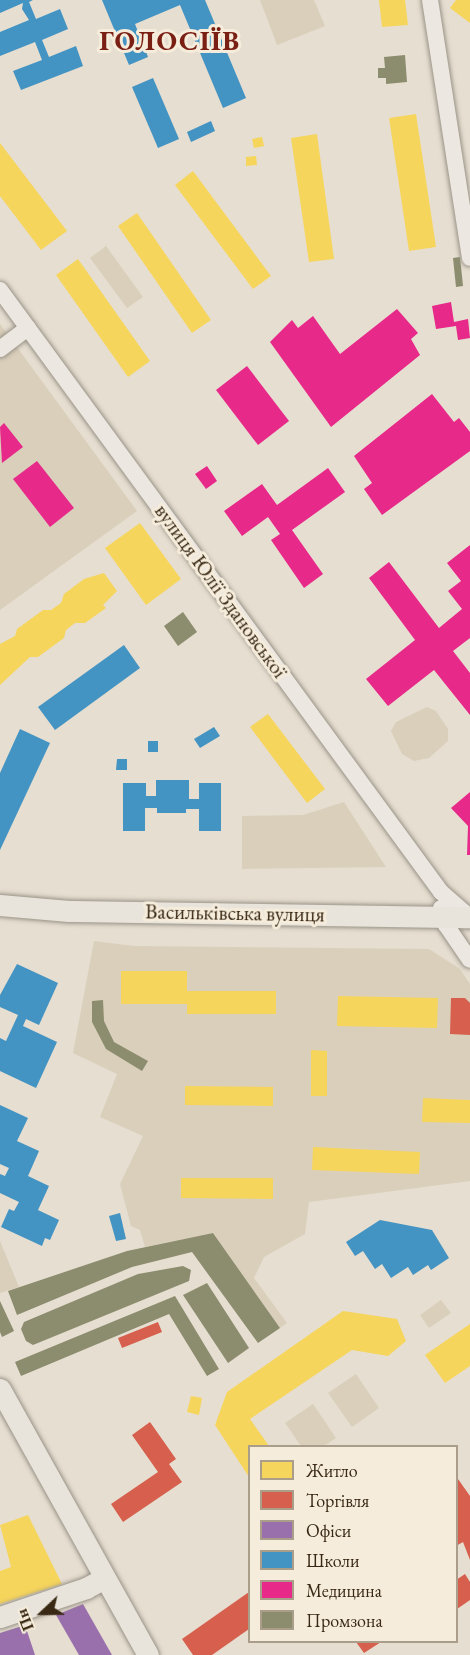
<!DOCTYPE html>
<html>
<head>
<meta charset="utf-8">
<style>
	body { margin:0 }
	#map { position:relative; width:470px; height:1655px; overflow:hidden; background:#e6ded0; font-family:"EB Garamond",serif }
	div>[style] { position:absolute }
	.green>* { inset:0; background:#dacfbb }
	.homes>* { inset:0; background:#f6d55c }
	.shops>* { inset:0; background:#d6604d }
	.offices>* { inset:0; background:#9970ab }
	.schools>* { inset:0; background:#4393c3 }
	.health>* { inset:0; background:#e7298a }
	.industry>* { inset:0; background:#8c8c6e }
	.roads { filter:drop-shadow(0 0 2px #999388) drop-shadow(0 0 2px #999388) }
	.minor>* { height:16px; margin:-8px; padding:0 8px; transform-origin:8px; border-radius:8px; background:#ece7e0 }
	.major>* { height:21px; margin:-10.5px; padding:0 10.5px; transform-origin:10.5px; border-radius:10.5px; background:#e9e4db }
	span { translate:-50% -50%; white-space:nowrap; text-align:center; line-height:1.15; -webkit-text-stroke:6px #f5ecdb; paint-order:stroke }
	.street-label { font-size:21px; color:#392914 }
	.district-label { font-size:27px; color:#7a1f14; font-weight:700; letter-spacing:1.5px }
	.legend { position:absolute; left:248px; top:1445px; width:210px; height:198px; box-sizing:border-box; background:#f5ecdb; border:2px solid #aa9e8b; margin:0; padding:8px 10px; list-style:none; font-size:18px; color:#392914 }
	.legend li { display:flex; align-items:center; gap:12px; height:30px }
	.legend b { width:30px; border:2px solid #aa9e8b }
	.north { position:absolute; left:12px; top:1583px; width:60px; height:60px; -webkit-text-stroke:4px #f5ecdb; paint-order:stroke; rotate:248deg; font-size:16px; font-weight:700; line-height:24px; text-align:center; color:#392914 }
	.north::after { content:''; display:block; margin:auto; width:21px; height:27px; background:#392914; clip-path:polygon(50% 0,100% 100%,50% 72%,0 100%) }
</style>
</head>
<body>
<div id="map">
	<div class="green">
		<i style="clip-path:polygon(260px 0,314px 0,325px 26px,277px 45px)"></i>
		<i style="clip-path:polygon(106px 246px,143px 297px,127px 308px,90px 258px)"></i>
		<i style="clip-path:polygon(0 324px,137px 511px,0 610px)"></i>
		<i style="clip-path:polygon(427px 707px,436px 711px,448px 729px,448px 741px,429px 758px,414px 761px,402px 754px,391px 731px,396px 722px)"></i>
		<i style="clip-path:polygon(344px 802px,386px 867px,242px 869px,242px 816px,303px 815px)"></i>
		<i style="clip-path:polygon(94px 941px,134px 946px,429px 949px,460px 969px,470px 984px,470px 1181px,309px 1202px,305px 1234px,264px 1257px,254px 1278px,287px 1323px,280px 1328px,213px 1233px,145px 1247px,140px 1230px,131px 1226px,120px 1184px,143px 1136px,100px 1117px,117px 1074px,73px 1053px)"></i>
		<i style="clip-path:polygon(0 1241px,19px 1287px,0 1293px)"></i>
		<i style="clip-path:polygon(441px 1300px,451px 1313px,429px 1328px,420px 1315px)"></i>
		<i style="clip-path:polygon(356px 1374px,379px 1408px,352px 1427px,328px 1393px)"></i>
		<i style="clip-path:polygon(313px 1404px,336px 1438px,324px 1446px,301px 1446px,285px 1423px)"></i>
	</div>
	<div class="homes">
		<i style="clip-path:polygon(379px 0,405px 0,408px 25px,382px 27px)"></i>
		<i style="clip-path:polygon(456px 0,470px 0,470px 23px,450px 8px)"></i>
		<i style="clip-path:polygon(416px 114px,436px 247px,409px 251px,389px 118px)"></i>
		<i style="clip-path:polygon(317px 134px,334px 259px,309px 262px,291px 138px)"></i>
		<i style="clip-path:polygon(262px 137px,264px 146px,254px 148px,252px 139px)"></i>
		<i style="clip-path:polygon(0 143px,67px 231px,41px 250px,0 196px)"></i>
		<i style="clip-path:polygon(256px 156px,257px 165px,246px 166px,246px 157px)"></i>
		<i style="clip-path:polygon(193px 171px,271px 276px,253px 289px,175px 185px)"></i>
		<i style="clip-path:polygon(137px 213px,211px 320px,192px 333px,118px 226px)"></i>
		<i style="clip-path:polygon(78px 259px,150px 361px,128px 377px,56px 275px)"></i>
		<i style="clip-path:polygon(140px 523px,181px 579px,146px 605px,105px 548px)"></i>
		<i style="clip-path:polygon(104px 573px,117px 591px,103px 605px,106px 608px,85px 623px,75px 623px,66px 630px,64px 638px,38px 657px,30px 657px,0 685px,0 644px,15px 636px,17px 629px,43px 610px,51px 610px,61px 603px,64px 594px,84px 579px)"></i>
		<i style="clip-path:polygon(268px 714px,325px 789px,307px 803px,250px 727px)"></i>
		<i style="clip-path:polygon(121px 971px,187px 971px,187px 991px,276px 991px,276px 1014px,187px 1014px,187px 1004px,121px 1004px)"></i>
		<i style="clip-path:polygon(338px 996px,438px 998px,437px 1028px,337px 1026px)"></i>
		<i style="clip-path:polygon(311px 1050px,327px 1051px,327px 1096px,311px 1096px)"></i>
		<i style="clip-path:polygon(185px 1086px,273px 1087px,273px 1106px,185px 1105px)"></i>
		<i style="clip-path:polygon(423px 1098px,470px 1100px,470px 1123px,422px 1122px)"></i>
		<i style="clip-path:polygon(313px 1147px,420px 1152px,419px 1174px,312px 1170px)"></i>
		<i style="clip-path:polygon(181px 1178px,273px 1178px,273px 1199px,181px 1198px)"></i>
		<i style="clip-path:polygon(343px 1311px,397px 1319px,406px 1341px,388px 1356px,352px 1350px,250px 1419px,269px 1446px,249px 1446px,249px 1477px,215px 1425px,227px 1392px)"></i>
		<i style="clip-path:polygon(470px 1324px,470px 1366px,445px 1383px,425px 1355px)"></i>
		<i style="clip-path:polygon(191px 1396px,202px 1398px,199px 1415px,187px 1412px)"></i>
		<i style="clip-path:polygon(28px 1515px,62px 1584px,0 1604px,0 1571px,11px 1567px,0 1525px)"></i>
	</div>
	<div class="shops">
		<i style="clip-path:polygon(451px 998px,465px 998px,470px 1003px,470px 1035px,450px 1034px)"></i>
		<i style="clip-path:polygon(158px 1322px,162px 1332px,122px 1348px,118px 1338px)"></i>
		<i style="clip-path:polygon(150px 1422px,176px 1459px,169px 1464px,182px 1482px,123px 1522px,111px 1504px,158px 1472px,132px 1435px)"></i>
		<i style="clip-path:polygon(458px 1479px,470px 1496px,470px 1560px,463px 1542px,456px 1546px)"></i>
		<i style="clip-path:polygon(465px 1574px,470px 1582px,470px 1600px,457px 1609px,456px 1580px)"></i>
		<i style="clip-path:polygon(249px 1592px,249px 1629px,212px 1655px,193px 1655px,182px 1639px)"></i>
		<i style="clip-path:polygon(356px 1642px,381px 1642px,364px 1653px)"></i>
	</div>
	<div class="offices">
		<i style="clip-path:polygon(83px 1604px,112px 1655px,79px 1655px,56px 1615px)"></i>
		<i style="clip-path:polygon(25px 1625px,35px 1655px,0 1655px,0 1633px)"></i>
	</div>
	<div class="schools">
		<i style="clip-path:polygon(0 0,33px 0,29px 2px,36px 19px,60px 9px,68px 29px,42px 40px,49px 57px,76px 46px,83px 66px,21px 90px,13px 71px,42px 60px,35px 42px,0 56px,0 32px,29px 20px,22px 9px,23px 3px,0 13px)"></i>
		<i style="clip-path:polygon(102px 0,205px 0,246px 98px,223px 108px,180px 5px,135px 24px,148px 57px,129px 65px)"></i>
		<i style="clip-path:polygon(153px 78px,179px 139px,158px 148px,132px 87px)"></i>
		<i style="clip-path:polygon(211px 121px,215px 131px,191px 142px,187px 132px)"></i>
		<i style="clip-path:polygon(124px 645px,140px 668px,55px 730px,38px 707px)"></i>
		<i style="clip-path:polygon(214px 727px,220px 736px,200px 748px,194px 739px)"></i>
		<i style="clip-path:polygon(20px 729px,50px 743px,0 850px,0 773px)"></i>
		<i style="clip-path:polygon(148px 741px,158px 741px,158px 752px,148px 752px)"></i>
		<i style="clip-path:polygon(117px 759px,127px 759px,127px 770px,116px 770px)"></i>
		<i style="clip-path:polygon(156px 780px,189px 780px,189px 799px,199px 799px,199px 783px,221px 783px,221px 831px,199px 831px,199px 809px,186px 809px,186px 813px,157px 813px,157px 808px,145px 808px,145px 831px,123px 831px,123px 783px,146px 783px,146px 796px,156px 796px)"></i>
		<i style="clip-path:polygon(17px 964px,58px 983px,39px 1025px,26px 1019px,23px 1026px,57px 1042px,36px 1088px,0 1071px,0 1038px,6px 1041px,18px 1015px,0 1007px,0 995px)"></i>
		<i style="clip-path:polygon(0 1105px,28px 1118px,17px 1141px,39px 1151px,28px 1176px,49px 1186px,38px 1210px,59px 1220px,50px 1240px,45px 1238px,42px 1246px,1px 1227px,9px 1209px,14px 1211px,19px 1202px,0 1193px,0 1174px,5px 1176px,9px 1168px,0 1164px)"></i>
		<i style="clip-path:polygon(120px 1213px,126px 1239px,116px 1241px,109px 1216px)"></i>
		<i style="clip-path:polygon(380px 1220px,432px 1230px,449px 1258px,431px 1270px,428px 1265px,413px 1275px,408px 1267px,391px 1278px,382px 1264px,375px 1269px,363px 1251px,355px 1256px,346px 1242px)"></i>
	</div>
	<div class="health">
		<i style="clip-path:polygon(451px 302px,454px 322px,468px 319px,470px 338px,458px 340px,456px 326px,436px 329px,432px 306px)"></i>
		<i style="clip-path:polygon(397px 309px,418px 333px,411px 339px,420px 355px,331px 427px,270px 342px,292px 320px,298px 328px,313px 316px,340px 354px)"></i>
		<i style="clip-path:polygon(247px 366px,289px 421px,258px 445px,216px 390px)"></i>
		<i style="clip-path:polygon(432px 394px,454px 422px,459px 418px,470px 432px,470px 451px,382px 515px,364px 489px,372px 483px,354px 456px)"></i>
		<i style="clip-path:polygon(4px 423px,23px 447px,2px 463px,0 427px)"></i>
		<i style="clip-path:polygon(37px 461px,74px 508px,50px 527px,13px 479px)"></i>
		<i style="clip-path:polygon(207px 466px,217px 481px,206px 489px,195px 474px)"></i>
		<i style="clip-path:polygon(328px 468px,345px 492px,292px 530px,323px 574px,304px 588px,271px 540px,280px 534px,268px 517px,242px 536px,224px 511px,262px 484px,277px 505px)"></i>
		<i style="clip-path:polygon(470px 545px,470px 638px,453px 651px,470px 673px,470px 715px,434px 670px,388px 706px,366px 679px,415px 640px,369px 578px,389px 562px,439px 628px,462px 609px,448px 591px,461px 581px,447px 563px)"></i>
		<i style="clip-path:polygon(470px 792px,470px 855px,467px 855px,468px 826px,451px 808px)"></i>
	</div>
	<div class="industry">
		<i style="clip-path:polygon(405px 55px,407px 82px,386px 84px,386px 78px,378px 78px,378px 68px,385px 68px,384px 57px)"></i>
		<i style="clip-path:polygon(460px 257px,463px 286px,456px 287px,453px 258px)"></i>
		<i style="clip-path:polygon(183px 612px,197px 632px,178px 646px,164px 626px)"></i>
		<i style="clip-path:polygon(103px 1000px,104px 1021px,114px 1042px,148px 1061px,142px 1071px,106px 1049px,92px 1022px,92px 1001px)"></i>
		<i style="clip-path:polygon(213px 1233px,280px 1328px,258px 1343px,192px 1252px,132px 1267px,17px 1315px,8px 1291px,127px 1251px)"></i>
		<i style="clip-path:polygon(183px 1266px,191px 1270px,189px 1281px,33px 1345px,26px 1341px,21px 1329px,24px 1322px,138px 1274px)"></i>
		<i style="clip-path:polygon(207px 1283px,249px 1348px,228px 1363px,183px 1295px)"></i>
		<i style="clip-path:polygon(175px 1296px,219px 1369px,207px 1376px,169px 1314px,21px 1376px,15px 1362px)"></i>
		<i style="clip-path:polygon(0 1301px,14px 1331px,2px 1337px,0 1332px)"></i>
	</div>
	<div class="roads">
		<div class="minor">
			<i style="left:430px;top:0;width:261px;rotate:81.2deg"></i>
			<i style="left:0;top:290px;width:746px;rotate:53.78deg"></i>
			<i style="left:441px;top:892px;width:38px;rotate:41deg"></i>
			<i style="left:0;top:349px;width:35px;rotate:-37deg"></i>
			<i style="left:441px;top:908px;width:18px;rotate:74deg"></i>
			<i style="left:446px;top:925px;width:42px;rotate:55.6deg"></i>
		</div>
		<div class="major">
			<i style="left:0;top:905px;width:69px;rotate:5deg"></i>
			<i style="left:69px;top:911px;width:401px;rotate:0.9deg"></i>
			<i style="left:0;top:1389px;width:304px;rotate:60.9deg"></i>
			<i style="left:0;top:1617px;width:91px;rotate:-18.6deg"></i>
			<i style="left:86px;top:1588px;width:19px;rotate:-28deg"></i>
		</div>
	</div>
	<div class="street-label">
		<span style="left:221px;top:591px;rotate:54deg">вулиця Юлії Здановської</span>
		<span style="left:235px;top:913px;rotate:1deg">Васильківська вулиця</span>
	</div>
	<div class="district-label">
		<span style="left:170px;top:41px">ГОЛОСІЇВ</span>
	</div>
	<ul class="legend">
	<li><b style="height:16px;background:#f6d55c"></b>Житло</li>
	<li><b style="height:16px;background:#d6604d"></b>Торгівля</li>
	<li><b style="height:16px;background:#9970ab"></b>Офіси</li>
	<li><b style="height:16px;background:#4393c3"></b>Школи</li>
	<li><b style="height:16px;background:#e7298a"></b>Медицина</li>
	<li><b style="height:16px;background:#8c8c6e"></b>Промзона</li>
	</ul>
	<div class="north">Пн</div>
</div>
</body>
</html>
